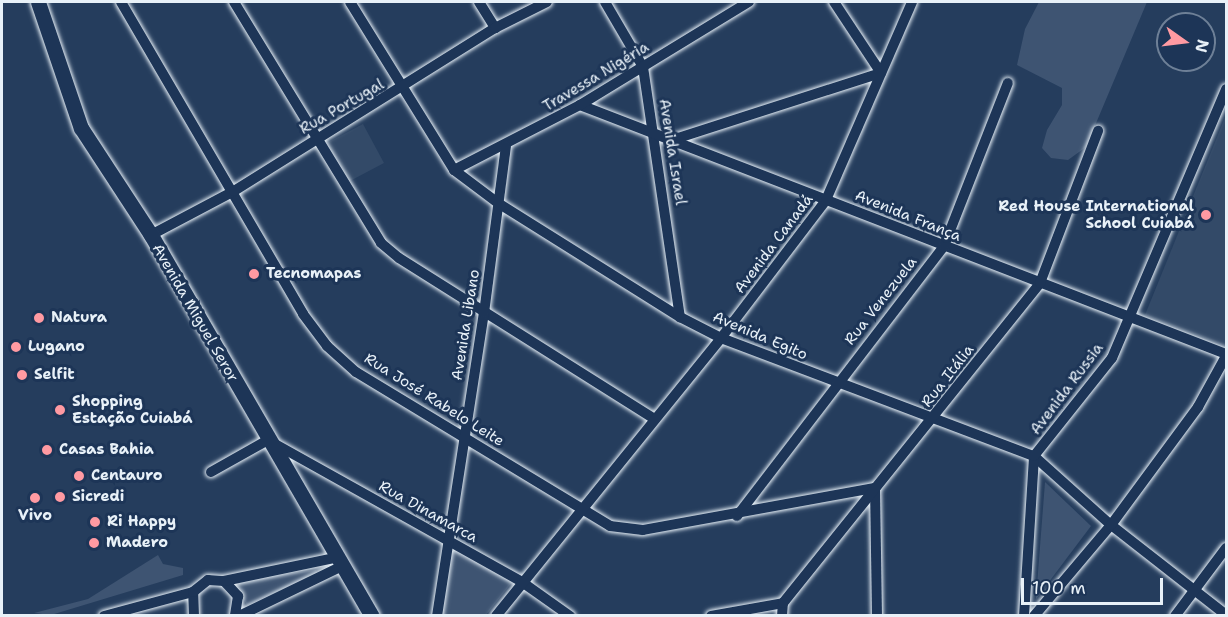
<!DOCTYPE html>
<html>
<head>
<meta charset="utf-8">
<style>
	body { margin:0 }
	#map { position:relative; width:1228px; height:617px; overflow:hidden; background:#253d5d; font-family:"Shantell Sans",sans-serif }
	div>[style] { position:absolute }
	.built>* { inset:0; background:#334a68 }
	.green>* { inset:0; background:#3e5472 }
	.roads { filter:drop-shadow(0 0 2px #e8f1f8) drop-shadow(0 0 2px #e8f1f8) }
	.street>* { height:10px; margin:-5px; padding:0 5px; transform-origin:5px; border-radius:5px; background:#1d3557 }
	.secondary>* { height:15px; margin:-7.5px; padding:0 7.5px; transform-origin:7.5px; border-radius:7.5px; background:#1d3557 }
	.dots>* { width:16px; height:16px; translate:-50% -50%; box-sizing:border-box; border:3px solid #1d3557; border-radius:50% }
	span { translate:-50% -50%; white-space:nowrap; text-align:center; line-height:1.15; -webkit-text-stroke:6px #1d3557; paint-order:stroke }
	.street-label { font-size:15px; color:#e8f1f8 }
	.poi-label { font-size:15px; color:#e8f1f8; font-weight:700 }
	.right { translate:-100% -50%; text-align:right }
	.left { translate:0 -50%; text-align:left }
	.frame { position:absolute; inset:0; border:3px solid #e8f1f8; pointer-events:none }
	.north { position:absolute; left:1156px; top:12px; width:60px; height:60px; box-sizing:border-box; background:#1d3557; border:2px solid #6e8097; border-radius:50%; rotate:104deg; font-size:16px; font-weight:700; line-height:24px; text-align:center; color:#e8f1f8 }
	.north::after { content:''; display:block; margin:auto; width:21px; height:27px; background:#ff9aa2; clip-path:polygon(50% 0,100% 100%,50% 72%,0 100%) }
	.scale { position:absolute; left:1021px; top:578px; width:142px; height:27px; box-sizing:border-box; border:3px solid #e8f1f8; border-top:0; padding-left:8px; font-size:18px; line-height:21px; white-space:nowrap; color:#e8f1f8; -webkit-text-stroke:4px #1d3557; paint-order:stroke }
</style>
</head>
<body>
<div id="map">
	<div class="built">
		<i style="clip-path:polygon(1226px 115px,1226px 346px,1145px 315px)"></i>
		<i style="clip-path:polygon(363px 124px,384px 163px,348px 182px,327px 143px)"></i>
	</div>
	<div class="green">
		<i style="clip-path:polygon(1039px 2px,1147px 2px,1086px 147px,1068px 160px,1051px 158px,1042px 148px,1047px 130px,1062px 105px,1062px 88px,1017px 65px,1025px 29px)"></i>
		<i style="clip-path:polygon(1045px 482px,1091px 526px,1036px 599px)"></i>
		<i style="clip-path:polygon(450px 544px,513px 581px,486px 615px,439px 616px)"></i>
		<i style="clip-path:polygon(158px 555px,163px 564px,183px 568px,183px 575px,51px 615px,34px 613px,88px 599px)"></i>
		<i style="clip-path:polygon(316px 570px,317px 573px,247px 605px,237px 587px,242px 580px)"></i>
	</div>
	<div class="roads">
		<div class="street">
			<i style="left:121px;top:2px;width:361px;rotate:59.7deg"></i>
			<i style="left:303px;top:314px;width:40px;rotate:53deg"></i>
			<i style="left:327px;top:346px;width:39px;rotate:42deg"></i>
			<i style="left:356px;top:372px;width:297px;rotate:31.2deg"></i>
			<i style="left:610px;top:526px;width:33px;rotate:7deg"></i>
			<i style="left:643px;top:530px;width:236px;rotate:-10.3deg"></i>
			<i style="left:875px;top:488px;width:128px;rotate:89.1deg"></i>
			<i style="left:234px;top:2px;width:282px;rotate:58.6deg"></i>
			<i style="left:381px;top:243px;width:23px;rotate:40deg"></i>
			<i style="left:399px;top:258px;width:302px;rotate:32.2deg"></i>
			<i style="left:350px;top:2px;width:198px;rotate:58.2deg"></i>
			<i style="left:454px;top:170px;width:55px;rotate:36.9deg"></i>
			<i style="left:498px;top:203px;width:215px;rotate:32.1deg"></i>
			<i style="left:680px;top:317px;width:46px;rotate:27.1deg"></i>
			<i style="left:721px;top:338px;width:335px;rotate:20.7deg"></i>
			<i style="left:1034px;top:456px;width:103px;rotate:41.9deg"></i>
			<i style="left:1111px;top:525px;width:146px;rotate:38deg"></i>
			<i style="left:479px;top:2px;width:31px;rotate:58deg"></i>
			<i style="left:605px;top:2px;width:75px;rotate:59.7deg"></i>
			<i style="left:643px;top:67px;width:253px;rotate:81.6deg"></i>
			<i style="left:834px;top:2px;width:85px;rotate:56.5deg"></i>
			<i style="left:580px;top:105px;width:692px;rotate:21.08deg"></i>
			<i style="left:675px;top:139px;width:216px;rotate:-17.8deg"></i>
			<i style="left:454px;top:170px;width:142px;rotate:-27.3deg"></i>
			<i style="left:580px;top:105px;width:198px;rotate:-31.4deg"></i>
			<i style="left:151px;top:235px;width:94px;rotate:-27.9deg"></i>
			<i style="left:234px;top:191px;width:308px;rotate:-32deg"></i>
			<i style="left:495px;top:28px;width:58px;rotate:-26.6deg"></i>
			<i style="left:211px;top:472px;width:65px;rotate:-29.3deg"></i>
			<i style="left:268px;top:440px;width:291px;rotate:29.2deg"></i>
			<i style="left:522px;top:582px;width:59px;rotate:35.3deg"></i>
			<i style="left:737px;top:516px;width:340px;rotate:-52.5deg"></i>
			<i style="left:944px;top:246px;width:175px;rotate:-68.6deg"></i>
			<i style="left:224px;top:581px;width:21px;rotate:47deg"></i>
			<i style="left:238px;top:596px;width:20px;rotate:99deg"></i>
			<i style="left:104px;top:616px;width:92px;rotate:-15.1deg"></i>
			<i style="left:194px;top:616px;width:24px;rotate:-92deg"></i>
			<i style="left:193px;top:592px;width:19px;rotate:-39deg"></i>
			<i style="left:208px;top:580px;width:16px;rotate:4deg"></i>
			<i style="left:224px;top:581px;width:117px;rotate:-11.8deg"></i>
			<i style="left:239px;top:616px;width:117px;rotate:-25.9deg"></i>
			<i style="left:437px;top:616px;width:307px;rotate:-81.2deg"></i>
			<i style="left:484px;top:313px;width:168px;rotate:-82.5deg"></i>
			<i style="left:496px;top:616px;width:358px;rotate:-51deg"></i>
			<i style="left:721px;top:338px;width:173px;rotate:-52.7deg"></i>
			<i style="left:826px;top:200px;width:216px;rotate:-66.5deg"></i>
			<i style="left:711px;top:616px;width:73px;rotate:-10.2deg"></i>
			<i style="left:782px;top:616px;width:13px;rotate:-86deg"></i>
			<i style="left:783px;top:603px;width:410px;rotate:-51.2deg"></i>
			<i style="left:1040px;top:283px;width:163px;rotate:-69.1deg"></i>
			<i style="left:1024px;top:616px;width:160px;rotate:-86.4deg"></i>
			<i style="left:1034px;top:456px;width:125px;rotate:-51.5deg"></i>
			<i style="left:1112px;top:358px;width:292px;rotate:-67deg"></i>
			<i style="left:1034px;top:616px;width:119px;rotate:-49.8deg"></i>
			<i style="left:1111px;top:525px;width:147px;rotate:-53.6deg"></i>
			<i style="left:1198px;top:407px;width:58px;rotate:-61.2deg"></i>
			<i style="left:1175px;top:616px;width:85px;rotate:-53.1deg"></i>
		</div>
		<div class="secondary">
			<i style="left:38px;top:2px;width:133px;rotate:71.2deg"></i>
			<i style="left:81px;top:128px;width:128px;rotate:56.8deg"></i>
			<i style="left:151px;top:235px;width:440px;rotate:59.9deg"></i>
		</div>
	</div>
	<div class="dots">
		<i style="left:1206px;top:215px;background:#ff9aa2"></i>
		<i style="left:254px;top:274px;background:#ff9aa2"></i>
		<i style="left:39px;top:318px;background:#ff9aa2"></i>
		<i style="left:16px;top:347px;background:#ff9aa2"></i>
		<i style="left:22px;top:375px;background:#ff9aa2"></i>
		<i style="left:60px;top:410px;background:#ff9aa2"></i>
		<i style="left:47px;top:450px;background:#ff9aa2"></i>
		<i style="left:79px;top:476px;background:#ff9aa2"></i>
		<i style="left:60px;top:497px;background:#ff9aa2"></i>
		<i style="left:35px;top:498px;background:#ff9aa2"></i>
		<i style="left:95px;top:522px;background:#ff9aa2"></i>
		<i style="left:94px;top:543px;background:#ff9aa2"></i>
	</div>
	<div class="street-label">
		<span style="left:596px;top:77px;rotate:-31deg">Travessa Nigéria</span>
		<span style="left:342px;top:107px;rotate:-30deg">Rua Portugal</span>
		<span style="left:672px;top:152px;rotate:81deg">Avenida Israel</span>
		<span style="left:908px;top:216px;rotate:22deg">Avenida França</span>
		<span style="left:774px;top:244px;rotate:-53deg">Avenida Canadá</span>
		<span style="left:881px;top:301px;rotate:-52deg">Rua Venezuela</span>
		<span style="left:195px;top:313px;rotate:60deg">Avenida Miguel Seror</span>
		<span style="left:466px;top:325px;rotate:-81deg">Avenida Libano</span>
		<span style="left:760px;top:336px;rotate:23deg">Avenida Egito</span>
		<span style="left:948px;top:376px;rotate:-52deg">Rua Itália</span>
		<span style="left:1067px;top:389px;rotate:-53deg">Avenida Russia</span>
		<span style="left:434px;top:400px;rotate:32deg">Rua José Rabelo Leite</span>
		<span style="left:428px;top:512px;rotate:29deg">Rua Dinamarca</span>
	</div>
	<div class="poi-label">
		<span class="right" style="left:1194px;top:215px">Red House International<br>School Cuiabá</span>
		<span class="left" style="left:266px;top:274px">Tecnomapas</span>
		<span class="left" style="left:51px;top:318px">Natura</span>
		<span class="left" style="left:28px;top:347px">Lugano</span>
		<span class="left" style="left:34px;top:375px">Selfit</span>
		<span class="left" style="left:72px;top:410px">Shopping<br>Estação Cuiabá</span>
		<span class="left" style="left:59px;top:450px">Casas Bahia</span>
		<span class="left" style="left:91px;top:476px">Centauro</span>
		<span class="left" style="left:72px;top:497px">Sicredi</span>
		<span style="left:35px;top:516px">Vivo</span>
		<span class="left" style="left:107px;top:522px">Ri Happy</span>
		<span class="left" style="left:106px;top:543px">Madero</span>
	</div>
	<div class="frame"></div>
	<div class="north">N</div>
	<div class="scale">100 m</div>
</div>
</body>
</html>
